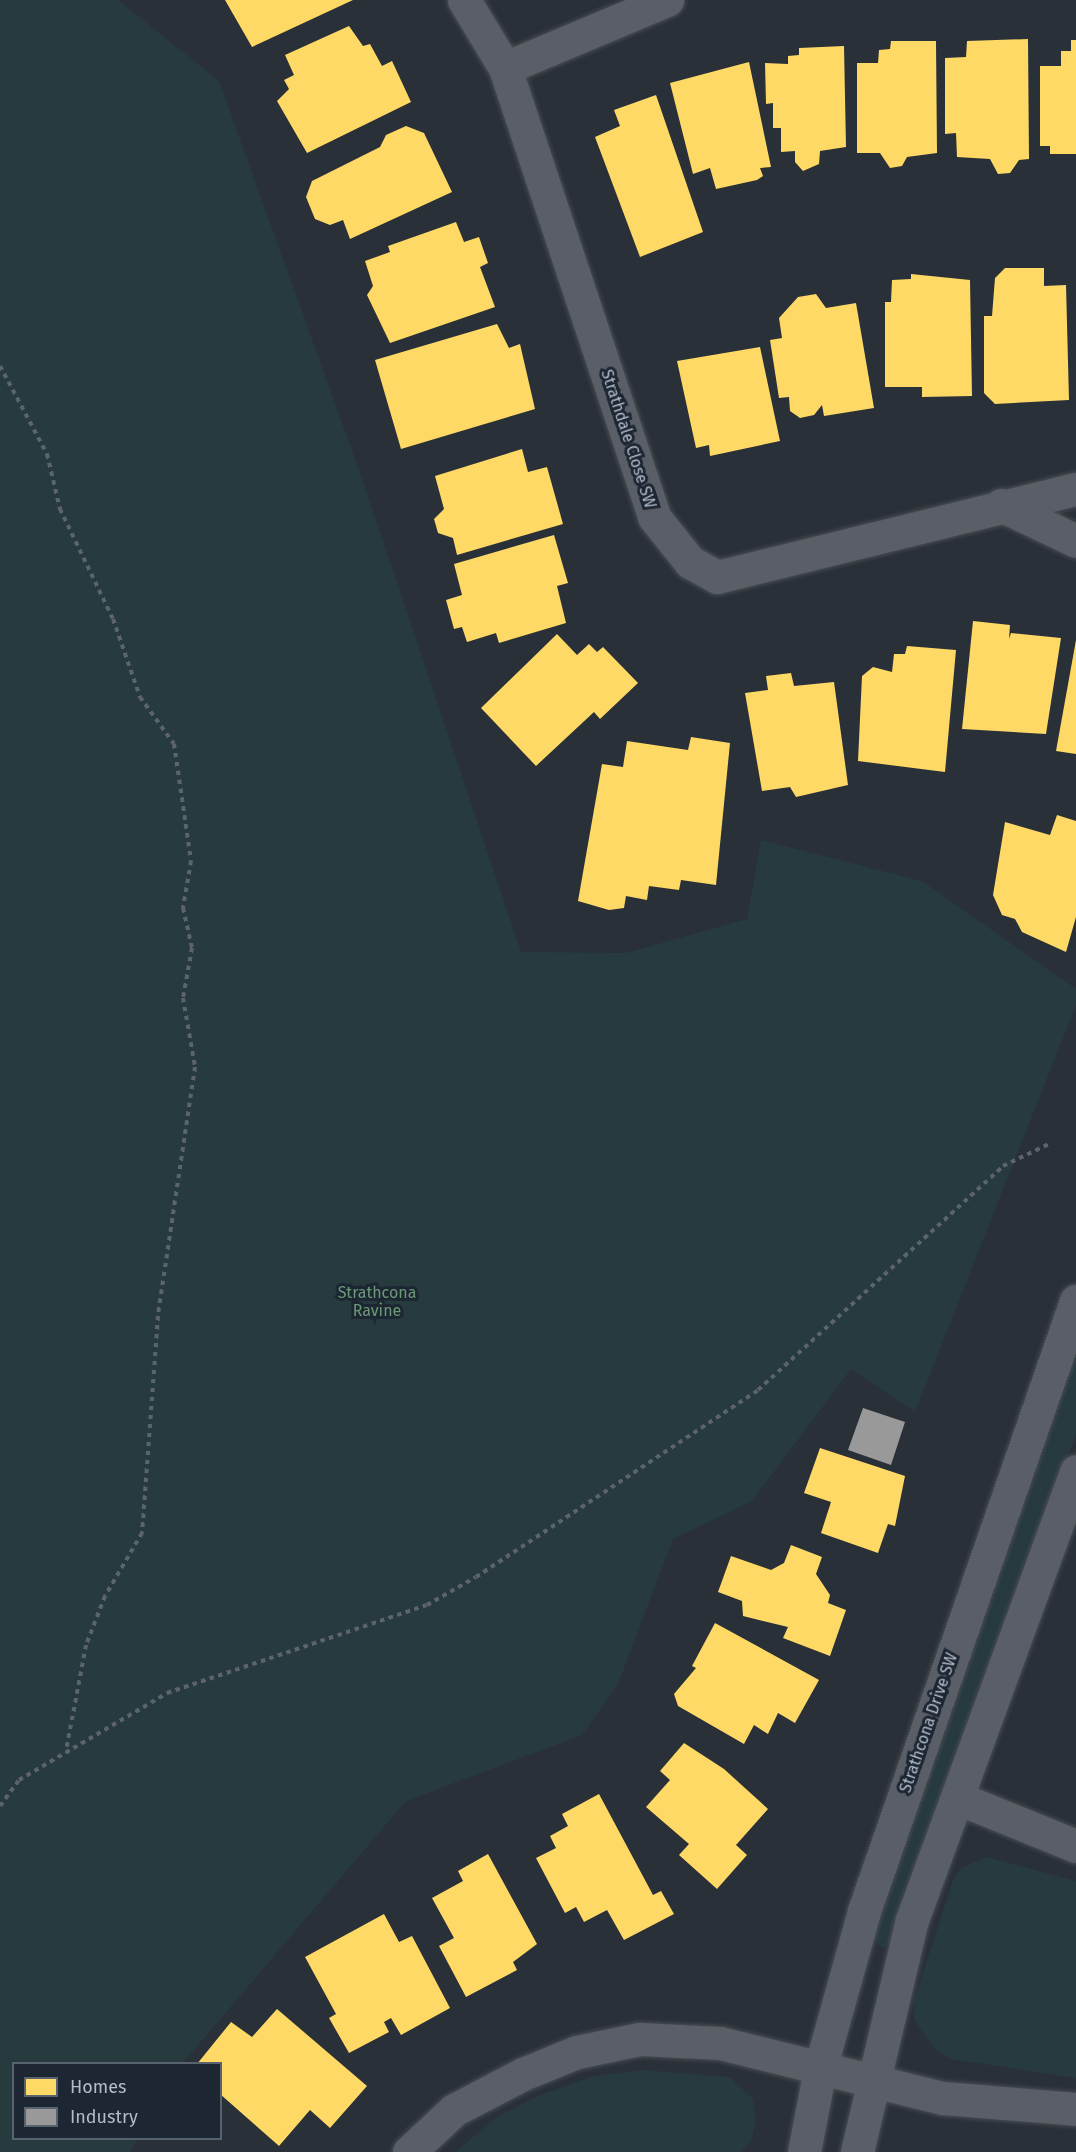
<!DOCTYPE html>
<html>
<head>
<meta charset="utf-8">
<style>
	body { margin:0 }
	#map { position:relative; width:1076px; height:2152px; overflow:hidden; background:#2a3038; font-family:"Fira Sans",sans-serif }
	div>[style] { position:absolute }
	.green>* { inset:0; background:#273a3e }
	.homes>* { inset:0; background:#ffd966 }
	.industry>* { inset:0; background:#999 }
	.path>* { height:4px; margin-top:-2px; transform-origin:0; background:repeating-linear-gradient(90deg,#5d636a 0 4.5px,transparent 0 9px) }
	.roads { filter:drop-shadow(0 0 2px #484c53) drop-shadow(0 0 2px #484c53) }
	.minor>* { height:33px; margin:-16.5px; padding:0 16.5px; transform-origin:16.5px; border-radius:16.5px; background:#5a5e66 }
	.tertiary>* { height:33px; margin:-16.5px; padding:0 16.5px; transform-origin:16.5px; border-radius:16.5px; background:#5a5e66 }
	span { translate:-50% -50%; white-space:nowrap; text-align:center; line-height:1.15; -webkit-text-stroke:6px #1d2633; paint-order:stroke }
	.street-label { font-size:16px; color:#b4bcc9 }
	.park-label { font-size:16px; color:#6b9a76 }
	.legend { position:absolute; left:12px; top:2062px; width:210px; height:78px; box-sizing:border-box; background:#1d2633; border:2px solid #59626f; margin:0; padding:8px 10px; list-style:none; font-size:18px; color:#b4bcc9 }
	.legend li { display:flex; align-items:center; gap:12px; height:30px }
	.legend b { width:30px; border:2px solid #59626f }
</style>
</head>
<body>
<div id="map">
	<div class="green">
		<i style="clip-path:polygon(0 0,118px 0,219px 81px,363px 481px,521px 952px,626px 953px,747px 919px,761px 840px,922px 881px,1076px 989px,1076px 1005px,915px 1412px,851px 1369px,752px 1501px,673px 1539px,618px 1684px,582px 1735px,406px 1801px,183px 2063px,14px 2064px,14px 2138px,138px 2139px,130px 2152px,0 2152px)"></i>
		<i style="clip-path:polygon(1076px 1354px,1076px 1434px,894px 1941px,882px 1949px,872px 1936px)"></i>
		<i style="clip-path:polygon(987px 1857px,1076px 1881px,1076px 2078px,951px 2059px,936px 2051px,915px 2021px,913px 2003px,953px 1880px,961px 1868px)"></i>
		<i style="clip-path:polygon(642px 2070px,730px 2077px,753px 2099px,756px 2122px,751px 2141px,741px 2152px,455px 2152px,500px 2115px,540px 2095px,594px 2076px)"></i>
	</div>
	<div class="homes">
		<i style="clip-path:polygon(225px 0,353px 0,252px 47px)"></i>
		<i style="clip-path:polygon(349px 26px,363px 46px,370px 44px,382px 66px,392px 61px,411px 102px,307px 153px,277px 101px,289px 89px,284px 80px,294px 75px,285px 55px)"></i>
		<i style="clip-path:polygon(1028px 39px,1029px 159px,1019px 160px,1010px 173px,998px 174px,990px 159px,957px 157px,956px 133px,945px 134px,945px 58px,966px 57px,967px 41px)"></i>
		<i style="clip-path:polygon(1071px 40px,1076px 40px,1076px 154px,1050px 154px,1050px 146px,1040px 146px,1040px 66px,1061px 66px,1061px 51px,1071px 51px)"></i>
		<i style="clip-path:polygon(891px 41px,936px 41px,937px 153px,907px 157px,902px 166px,890px 168px,880px 153px,857px 153px,857px 63px,878px 63px,879px 50px,890px 49px)"></i>
		<i style="clip-path:polygon(844px 46px,846px 147px,820px 151px,819px 164px,803px 171px,795px 162px,795px 151px,781px 152px,781px 128px,773px 128px,773px 103px,766px 104px,765px 63px,788px 64px,788px 56px,799px 55px,799px 48px)"></i>
		<i style="clip-path:polygon(749px 62px,771px 167px,760px 168px,763px 176px,757px 180px,716px 189px,710px 168px,693px 174px,670px 83px)"></i>
		<i style="clip-path:polygon(656px 95px,703px 232px,640px 257px,595px 137px,620px 126px,614px 110px)"></i>
		<i style="clip-path:polygon(406px 126px,424px 133px,452px 192px,350px 239px,343px 220px,330px 225px,315px 219px,306px 197px,312px 181px,380px 147px,386px 135px)"></i>
		<i style="clip-path:polygon(456px 222px,464px 242px,479px 237px,488px 263px,480px 267px,495px 307px,390px 343px,367px 295px,373px 286px,365px 261px,390px 252px,388px 246px)"></i>
		<i style="clip-path:polygon(1005px 268px,1044px 268px,1044px 286px,1066px 285px,1069px 400px,995px 404px,984px 393px,984px 316px,992px 316px,995px 278px)"></i>
		<i style="clip-path:polygon(911px 274px,970px 280px,972px 396px,922px 397px,922px 387px,885px 387px,885px 302px,891px 302px,892px 280px,911px 279px)"></i>
		<i style="clip-path:polygon(816px 294px,826px 308px,856px 303px,874px 408px,824px 416px,822px 405px,814px 415px,800px 418px,790px 411px,789px 397px,779px 398px,770px 340px,782px 338px,779px 318px,798px 297px)"></i>
		<i style="clip-path:polygon(497px 324px,509px 348px,520px 344px,535px 409px,401px 449px,375px 360px)"></i>
		<i style="clip-path:polygon(760px 347px,780px 441px,710px 456px,709px 445px,696px 448px,677px 361px)"></i>
		<i style="clip-path:polygon(522px 449px,528px 472px,547px 467px,563px 524px,457px 555px,453px 538px,438px 533px,434px 519px,444px 509px,435px 476px)"></i>
		<i style="clip-path:polygon(554px 535px,568px 583px,557px 586px,566px 623px,499px 643px,496px 633px,467px 642px,462px 627px,454px 629px,446px 600px,462px 595px,454px 564px)"></i>
		<i style="clip-path:polygon(973px 621px,1010px 625px,1009px 639px,1011px 633px,1061px 638px,1046px 734px,962px 729px)"></i>
		<i style="clip-path:polygon(557px 634px,577px 655px,589px 644px,597px 652px,603px 647px,638px 683px,600px 719px,594px 712px,536px 766px,481px 708px)"></i>
		<i style="clip-path:polygon(1076px 640px,1076px 754px,1056px 751px)"></i>
		<i style="clip-path:polygon(907px 646px,956px 650px,945px 772px,858px 761px,862px 676px,873px 667px,892px 672px,894px 654px,905px 654px)"></i>
		<i style="clip-path:polygon(791px 673px,794px 686px,834px 682px,848px 785px,796px 797px,790px 787px,762px 791px,745px 693px,768px 690px,766px 676px)"></i>
		<i style="clip-path:polygon(691px 737px,730px 743px,716px 885px,681px 880px,679px 890px,649px 886px,647px 900px,626px 896px,624px 908px,609px 910px,578px 901px,602px 764px,623px 767px,627px 741px,688px 750px)"></i>
		<i style="clip-path:polygon(1057px 815px,1076px 821px,1076px 917px,1066px 952px,1022px 932px,1015px 919px,1002px 915px,993px 895px,1005px 822px,1050px 835px)"></i>
		<i style="clip-path:polygon(820px 1448px,905px 1476px,895px 1526px,888px 1524px,878px 1553px,821px 1533px,831px 1502px,804px 1493px)"></i>
		<i style="clip-path:polygon(791px 1545px,822px 1557px,816px 1574px,830px 1595px,828px 1603px,846px 1610px,830px 1656px,783px 1638px,788px 1627px,743px 1616px,742px 1601px,718px 1592px,731px 1556px,771px 1570px,784px 1563px)"></i>
		<i style="clip-path:polygon(715px 1623px,819px 1680px,795px 1723px,778px 1713px,768px 1734px,754px 1725px,744px 1744px,678px 1706px,674px 1694px,696px 1668px,692px 1666px)"></i>
		<i style="clip-path:polygon(684px 1743px,724px 1769px,768px 1809px,736px 1845px,747px 1855px,717px 1889px,679px 1855px,689px 1844px,646px 1807px,670px 1780px,660px 1771px)"></i>
		<i style="clip-path:polygon(599px 1794px,653px 1895px,661px 1891px,674px 1914px,624px 1940px,607px 1910px,584px 1922px,576px 1907px,565px 1913px,536px 1858px,556px 1848px,550px 1836px,568px 1826px,562px 1814px)"></i>
		<i style="clip-path:polygon(488px 1854px,537px 1944px,513px 1962px,517px 1970px,466px 1997px,439px 1946px,454px 1938px,432px 1898px,463px 1881px,458px 1871px)"></i>
		<i style="clip-path:polygon(384px 1914px,399px 1942px,412px 1936px,450px 2008px,401px 2035px,391px 2018px,384px 2022px,389px 2032px,349px 2053px,329px 2018px,336px 2014px,305px 1957px)"></i>
		<i style="clip-path:polygon(277px 2009px,367px 2086px,330px 2128px,310px 2110px,279px 2146px,220px 2094px,220px 2064px,197px 2064px,231px 2022px,252px 2037px)"></i>
	</div>
	<div class="industry">
		<i style="clip-path:polygon(863px 1408px,905px 1422px,891px 1465px,848px 1450px)"></i>
	</div>
	<div class="path">
		<i style="left:0;top:366px;width:100px;rotate:61.9deg"></i>
		<i style="left:47px;top:454px;width:57px;rotate:76.7deg"></i>
		<i style="left:60px;top:509px;width:122px;rotate:64.3deg"></i>
		<i style="left:113px;top:619px;width:83px;rotate:70.9deg"></i>
		<i style="left:140px;top:697px;width:58px;rotate:54.1deg"></i>
		<i style="left:174px;top:744px;width:118px;rotate:81.7deg"></i>
		<i style="left:191px;top:861px;width:48px;rotate:99.7deg"></i>
		<i style="left:183px;top:908px;width:41px;rotate:77.3deg"></i>
		<i style="left:192px;top:948px;width:51px;rotate:100.2deg"></i>
		<i style="left:183px;top:998px;width:70px;rotate:80.1deg"></i>
		<i style="left:195px;top:1067px;width:252px;rotate:98.5deg"></i>
		<i style="left:158px;top:1316px;width:218px;rotate:94.2deg"></i>
		<i style="left:142px;top:1533px;width:73px;rotate:120.4deg"></i>
		<i style="left:105px;top:1596px;width:53px;rotate:111.2deg"></i>
		<i style="left:86px;top:1645px;width:108px;rotate:100.7deg"></i>
		<i style="left:0;top:1806px;width:32px;rotate:-54deg"></i>
		<i style="left:19px;top:1780px;width:172px;rotate:-30.4deg"></i>
		<i style="left:167px;top:1693px;width:274px;rotate:-18.7deg"></i>
		<i style="left:427px;top:1605px;width:56px;rotate:-29.7deg"></i>
		<i style="left:476px;top:1577px;width:338px;rotate:-33.5deg"></i>
		<i style="left:758px;top:1390px;width:332px;rotate:-42.4deg"></i>
		<i style="left:1003px;top:1166px;width:53px;rotate:-25.6deg"></i>
	</div>
	<div class="roads">
		<div class="minor">
			<i style="left:464px;top:0;width:79px;rotate:58.9deg"></i>
			<i style="left:505px;top:68px;width:473px;rotate:71.6deg"></i>
			<i style="left:654px;top:517px;width:58px;rotate:51.3deg"></i>
			<i style="left:690px;top:562px;width:31px;rotate:29deg"></i>
			<i style="left:717px;top:577px;width:370px;rotate:-13.8deg"></i>
			<i style="left:505px;top:68px;width:176px;rotate:-22.8deg"></i>
			<i style="left:1001px;top:505px;width:83px;rotate:25.6deg"></i>
			<i style="left:960px;top:1799px;width:125px;rotate:22.1deg"></i>
			<i style="left:409px;top:2152px;width:62px;rotate:-43deg"></i>
			<i style="left:454px;top:2110px;width:78px;rotate:-27.6deg"></i>
			<i style="left:523px;top:2074px;width:58px;rotate:-22.2deg"></i>
			<i style="left:577px;top:2052px;width:64px;rotate:-11.7deg"></i>
			<i style="left:640px;top:2039px;width:80px;rotate:2.9deg"></i>
			<i style="left:720px;top:2043px;width:230px;rotate:13.9deg"></i>
			<i style="left:943px;top:2098px;width:133px;rotate:4.7deg"></i>
		</div>
		<div class="tertiary">
			<i style="left:804px;top:2152px;width:85px;rotate:-79.1deg"></i>
			<i style="left:820px;top:2069px;width:164px;rotate:-74.4deg"></i>
			<i style="left:864px;top:1911px;width:646px;rotate:-70.84deg"></i>
			<i style="left:857px;top:2152px;width:238px;rotate:-76.7deg"></i>
			<i style="left:912px;top:1920px;width:478px;rotate:-69.9deg"></i>
		</div>
	</div>
	<div class="street-label">
		<span style="left:628px;top:439px;rotate:72deg">Strathdale Close SW</span>
		<span style="left:929px;top:1723px;rotate:-71deg">Strathcona Drive SW</span>
	</div>
	<div class="park-label">
		<span style="left:377px;top:1302px">Strathcona<br>Ravine</span>
	</div>
	<ul class="legend">
	<li><b style="height:16px;background:#ffd966"></b>Homes</li>
	<li><b style="height:16px;background:#999"></b>Industry</li>
	</ul>
</div>
</body>
</html>
